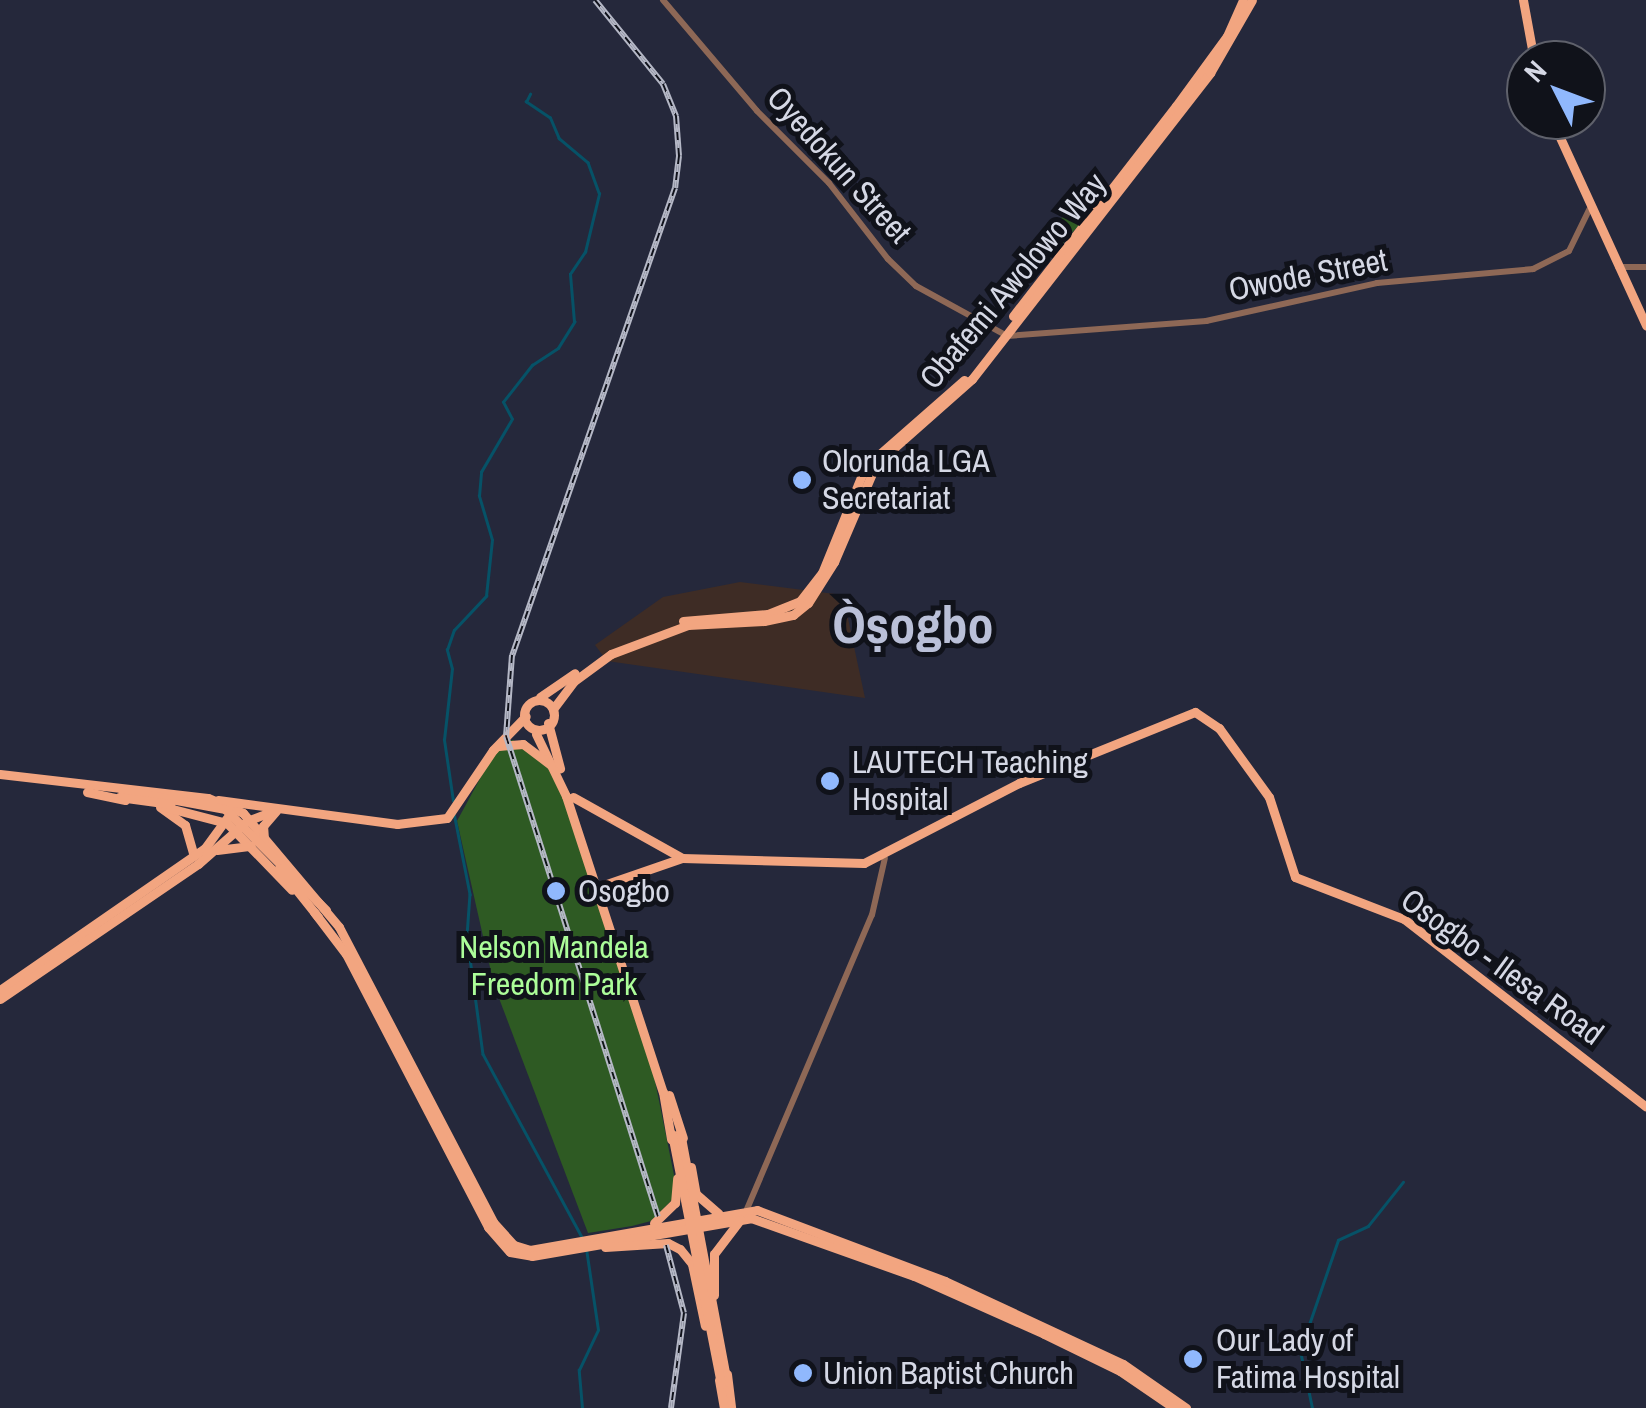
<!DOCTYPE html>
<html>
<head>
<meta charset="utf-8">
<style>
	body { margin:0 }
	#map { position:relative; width:1646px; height:1408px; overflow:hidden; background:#25283b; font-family:"Archivo Narrow",sans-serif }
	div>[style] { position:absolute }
	.commercial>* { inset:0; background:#3e2c25 }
	.green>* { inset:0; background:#2e5a23 }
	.stream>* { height:2.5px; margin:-1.25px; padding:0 1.25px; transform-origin:1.25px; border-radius:1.25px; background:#065267 }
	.minor>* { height:6px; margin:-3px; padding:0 3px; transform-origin:3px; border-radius:3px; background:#8e6856 }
	.major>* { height:9px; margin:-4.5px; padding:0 4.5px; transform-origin:4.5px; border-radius:4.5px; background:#f2a580 }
	.major>.ring { margin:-4.5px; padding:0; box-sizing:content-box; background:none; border:9px solid #f2a580; border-radius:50% }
	.rail>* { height:6px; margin-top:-3px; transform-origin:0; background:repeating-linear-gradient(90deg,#10121a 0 8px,#b5b8c6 0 16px); box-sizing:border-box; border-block:2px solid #b5b8c6 }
	.major-bridge>* { height:9px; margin:-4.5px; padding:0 4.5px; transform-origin:4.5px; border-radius:4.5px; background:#f2a580 }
	.dots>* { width:28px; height:28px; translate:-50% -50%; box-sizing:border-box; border:5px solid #10121a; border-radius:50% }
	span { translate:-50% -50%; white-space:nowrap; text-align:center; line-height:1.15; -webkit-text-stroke:10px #10121a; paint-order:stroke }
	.street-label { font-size:32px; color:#d5d8e5 }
	.poi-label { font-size:32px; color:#d5d8e5 }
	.left { translate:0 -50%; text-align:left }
	.park-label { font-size:32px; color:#acfd99 }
	.town-label { font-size:52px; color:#bac0d8; font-weight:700 }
	.north { position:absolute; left:1506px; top:40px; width:100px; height:100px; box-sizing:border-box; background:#10121a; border:2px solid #5f616b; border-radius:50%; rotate:312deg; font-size:28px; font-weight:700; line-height:40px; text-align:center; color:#d5d8e5 }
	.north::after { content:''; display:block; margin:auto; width:35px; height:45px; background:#90b8fd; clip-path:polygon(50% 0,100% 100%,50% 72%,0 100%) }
</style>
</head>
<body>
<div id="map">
	<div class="commercial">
		<i style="clip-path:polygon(740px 582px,843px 595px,865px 698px,607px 661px,595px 645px,663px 597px)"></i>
	</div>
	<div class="green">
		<i style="clip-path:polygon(1072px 206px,1085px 218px,1058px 249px,1045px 237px)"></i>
		<i style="clip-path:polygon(513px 740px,555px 771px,654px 1076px,676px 1185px,672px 1200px,651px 1221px,632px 1226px,588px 1233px,494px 985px,457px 821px,500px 742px)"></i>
	</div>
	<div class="stream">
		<i style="left:453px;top:801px;width:62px;rotate:-98.4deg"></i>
		<i style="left:444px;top:740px;width:71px;rotate:-83.6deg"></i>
		<i style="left:452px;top:669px;width:20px;rotate:-105deg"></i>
		<i style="left:447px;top:650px;width:21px;rotate:-71deg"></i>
		<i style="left:454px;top:630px;width:47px;rotate:-46.7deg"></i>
		<i style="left:486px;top:596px;width:56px;rotate:-83.9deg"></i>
		<i style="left:492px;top:540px;width:46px;rotate:-106.5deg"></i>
		<i style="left:479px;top:496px;width:24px;rotate:-85deg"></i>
		<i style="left:481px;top:472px;width:61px;rotate:-59.7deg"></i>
		<i style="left:512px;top:419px;width:19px;rotate:-118deg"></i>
		<i style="left:503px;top:402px;width:47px;rotate:-51.9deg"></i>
		<i style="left:532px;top:365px;width:31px;rotate:-33deg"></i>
		<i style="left:558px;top:348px;width:31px;rotate:-58deg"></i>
		<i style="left:574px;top:322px;width:48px;rotate:-94.8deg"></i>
		<i style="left:570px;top:274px;width:27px;rotate:-56deg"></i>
		<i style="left:585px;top:252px;width:60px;rotate:-76.4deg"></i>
		<i style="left:599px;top:194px;width:33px;rotate:-110deg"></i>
		<i style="left:588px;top:163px;width:38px;rotate:-140deg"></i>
		<i style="left:559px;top:139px;width:23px;rotate:-113deg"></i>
		<i style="left:550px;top:118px;width:29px;rotate:-146deg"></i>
		<i style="left:526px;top:102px;width:9px;rotate:-63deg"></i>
		<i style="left:454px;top:813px;width:83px;rotate:78.8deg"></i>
		<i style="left:470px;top:894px;width:42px;rotate:94.1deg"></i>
		<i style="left:467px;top:936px;width:119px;rotate:82.3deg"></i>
		<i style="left:483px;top:1054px;width:208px;rotate:61.6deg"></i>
		<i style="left:582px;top:1408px;width:38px;rotate:-95deg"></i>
		<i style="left:579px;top:1370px;width:44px;rotate:-64.6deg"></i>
		<i style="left:598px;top:1330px;width:82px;rotate:-98.4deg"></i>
		<i style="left:1312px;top:1408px;width:58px;rotate:-101.9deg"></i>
		<i style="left:1300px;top:1351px;width:117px;rotate:-71.1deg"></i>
		<i style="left:1338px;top:1240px;width:33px;rotate:-25deg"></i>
		<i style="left:1368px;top:1226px;width:56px;rotate:-51.5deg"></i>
	</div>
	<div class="minor">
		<i style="left:663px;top:0;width:145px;rotate:49.7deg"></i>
		<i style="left:757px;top:111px;width:102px;rotate:45deg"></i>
		<i style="left:829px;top:183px;width:96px;rotate:52.2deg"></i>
		<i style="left:888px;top:259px;width:39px;rotate:44deg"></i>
		<i style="left:916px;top:286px;width:98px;rotate:28.7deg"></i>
		<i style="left:1618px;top:267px;width:28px"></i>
		<i style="left:1007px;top:336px;width:200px;rotate:-4.3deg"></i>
		<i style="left:1206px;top:321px;width:175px;rotate:-12.5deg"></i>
		<i style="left:1377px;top:283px;width:157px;rotate:-5.1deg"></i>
		<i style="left:1533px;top:269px;width:40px;rotate:-26.6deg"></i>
		<i style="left:1569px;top:251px;width:46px;rotate:-64deg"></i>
		<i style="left:747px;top:1209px;width:319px;rotate:-67deg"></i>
		<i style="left:872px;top:915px;width:58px;rotate:-77.2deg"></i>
	</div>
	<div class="major">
		<i style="left:1523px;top:0;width:61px;rotate:79.6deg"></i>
		<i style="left:1552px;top:120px;width:226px;rotate:65.4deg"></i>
		<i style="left:1013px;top:316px;width:266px;rotate:-52.2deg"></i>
		<i style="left:1176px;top:106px;width:87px;rotate:-53.9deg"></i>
		<i style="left:1227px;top:36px;width:39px;rotate:-66deg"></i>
		<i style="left:683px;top:621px;width:85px;rotate:-4.7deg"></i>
		<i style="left:768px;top:614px;width:35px;rotate:-22deg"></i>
		<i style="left:800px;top:601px;width:36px;rotate:-52deg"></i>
		<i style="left:822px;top:573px;width:114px;rotate:-67.9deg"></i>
		<i style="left:865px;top:467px;width:132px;rotate:-41.3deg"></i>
		<i style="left:540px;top:697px;width:42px;rotate:-34.4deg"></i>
		<i class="ring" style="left:524px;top:700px;width:21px;height:21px"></i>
		<i style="left:553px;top:709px;width:34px;rotate:-53deg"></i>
		<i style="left:573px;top:682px;width:47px;rotate:-36.4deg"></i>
		<i style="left:611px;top:654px;width:82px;rotate:-20.6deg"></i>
		<i style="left:688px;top:625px;width:76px;rotate:-3deg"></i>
		<i style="left:764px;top:621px;width:30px;rotate:-12deg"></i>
		<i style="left:793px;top:615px;width:19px;rotate:-39deg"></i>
		<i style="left:808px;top:603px;width:49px;rotate:-57.6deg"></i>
		<i style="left:834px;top:562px;width:107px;rotate:-66.8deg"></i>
		<i style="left:876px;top:464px;width:128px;rotate:-41.5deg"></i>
		<i style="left:972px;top:379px;width:388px;rotate:-52.1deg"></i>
		<i style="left:1210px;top:73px;width:84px;rotate:-60.1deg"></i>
		<i style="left:548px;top:723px;width:47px;rotate:75.1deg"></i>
		<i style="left:536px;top:734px;width:69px;rotate:64.2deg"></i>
		<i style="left:566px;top:796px;width:311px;rotate:71.9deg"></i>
		<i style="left:663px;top:1092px;width:48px;rotate:80.3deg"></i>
		<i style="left:499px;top:746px;width:24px;rotate:-5deg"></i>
		<i style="left:523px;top:744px;width:35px;rotate:37deg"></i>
		<i style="left:0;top:774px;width:209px;rotate:6.6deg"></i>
		<i style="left:208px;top:798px;width:38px;rotate:23deg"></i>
		<i style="left:243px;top:813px;width:149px;rotate:49.9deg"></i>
		<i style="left:339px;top:927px;width:333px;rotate:62.4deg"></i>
		<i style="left:493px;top:1222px;width:31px;rotate:48deg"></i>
		<i style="left:514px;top:1245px;width:17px;rotate:17deg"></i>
		<i style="left:530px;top:1250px;width:230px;rotate:-10deg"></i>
		<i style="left:757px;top:1210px;width:201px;rotate:20.7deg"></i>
		<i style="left:945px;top:1281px;width:196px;rotate:25deg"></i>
		<i style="left:1123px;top:1364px;width:77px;rotate:34.9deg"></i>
		<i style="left:87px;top:792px;width:39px;rotate:12deg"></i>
		<i style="left:573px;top:797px;width:125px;rotate:29.2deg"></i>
		<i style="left:682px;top:858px;width:182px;rotate:1.6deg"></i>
		<i style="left:864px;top:863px;width:174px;rotate:-27.3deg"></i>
		<i style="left:1019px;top:783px;width:190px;rotate:-22deg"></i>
		<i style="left:1195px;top:712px;width:29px;rotate:34deg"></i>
		<i style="left:1219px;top:728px;width:85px;rotate:54.1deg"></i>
		<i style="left:1269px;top:797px;width:84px;rotate:72deg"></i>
		<i style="left:1295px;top:877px;width:117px;rotate:21.1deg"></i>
		<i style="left:1404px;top:919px;width:306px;rotate:37.8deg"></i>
		<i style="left:218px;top:800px;width:181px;rotate:7.6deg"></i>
		<i style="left:397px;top:824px;width:50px;rotate:-6.8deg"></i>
		<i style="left:447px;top:818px;width:82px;rotate:-55.9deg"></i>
		<i style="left:493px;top:750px;width:47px;rotate:-45.9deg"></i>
		<i style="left:160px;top:807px;width:31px;rotate:36deg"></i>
		<i style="left:185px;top:825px;width:32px;rotate:74deg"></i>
		<i style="left:165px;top:807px;width:64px;rotate:14.5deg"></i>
		<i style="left:227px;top:823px;width:93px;rotate:45.9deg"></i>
		<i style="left:264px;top:839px;width:13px;rotate:-94deg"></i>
		<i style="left:263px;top:826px;width:20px;rotate:-49deg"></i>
		<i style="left:217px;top:850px;width:34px;rotate:-7deg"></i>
		<i style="left:595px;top:888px;width:92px;rotate:-19deg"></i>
		<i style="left:314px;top:912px;width:53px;rotate:52.7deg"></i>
		<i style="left:346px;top:954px;width:308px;rotate:62.5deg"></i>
		<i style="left:488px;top:1227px;width:33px;rotate:49deg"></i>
		<i style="left:510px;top:1252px;width:22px;rotate:10deg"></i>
		<i style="left:532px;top:1256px;width:222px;rotate:-9.8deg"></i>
		<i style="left:751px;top:1218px;width:173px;rotate:19.6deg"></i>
		<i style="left:914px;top:1276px;width:142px;rotate:24deg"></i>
		<i style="left:1044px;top:1334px;width:85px;rotate:26deg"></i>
		<i style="left:1120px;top:1371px;width:65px;rotate:34.4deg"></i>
		<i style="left:0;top:990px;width:249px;rotate:-34.7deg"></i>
		<i style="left:205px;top:848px;width:37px;rotate:-54deg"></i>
		<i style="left:0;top:999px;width:240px;rotate:-34.3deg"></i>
		<i style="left:198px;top:864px;width:65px;rotate:-41.3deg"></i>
		<i style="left:247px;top:821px;width:31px;rotate:-21deg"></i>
		<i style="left:669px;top:1095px;width:45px;rotate:72deg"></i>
		<i style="left:691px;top:1167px;width:27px;rotate:80deg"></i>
		<i style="left:696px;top:1194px;width:30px;rotate:41deg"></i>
		<i style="left:654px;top:1223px;width:29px;rotate:-44deg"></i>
		<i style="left:675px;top:1203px;width:25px;rotate:-85deg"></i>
		<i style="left:605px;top:1247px;width:63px;rotate:-3.6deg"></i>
		<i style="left:668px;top:1243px;width:13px;rotate:27deg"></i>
		<i style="left:680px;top:1249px;width:19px;rotate:51deg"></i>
		<i style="left:692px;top:1264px;width:63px;rotate:78.2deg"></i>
		<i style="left:714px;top:1295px;width:41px;rotate:-90deg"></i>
		<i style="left:714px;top:1254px;width:43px;rotate:-52.6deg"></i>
		<i style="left:727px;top:1374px;width:34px;rotate:83deg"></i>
		<i style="left:719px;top:1380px;width:28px;rotate:80deg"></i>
	</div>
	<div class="rail">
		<i style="left:595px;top:0;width:108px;rotate:51deg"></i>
		<i style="left:663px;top:84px;width:35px;rotate:68deg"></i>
		<i style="left:676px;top:116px;width:40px;rotate:85.7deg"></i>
		<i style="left:679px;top:156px;width:32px;rotate:97deg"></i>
		<i style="left:675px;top:188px;width:495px;rotate:109.2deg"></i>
		<i style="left:512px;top:655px;width:81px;rotate:94.2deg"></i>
		<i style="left:506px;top:736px;width:504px;rotate:72.46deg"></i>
		<i style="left:666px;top:1245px;width:70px;rotate:75.2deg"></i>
		<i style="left:684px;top:1313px;width:96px;rotate:97.8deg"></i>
	</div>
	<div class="major-bridge">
		<i style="left:122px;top:790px;width:105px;rotate:10.5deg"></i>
		<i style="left:225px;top:809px;width:143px;rotate:45deg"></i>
		<i style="left:119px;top:797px;width:52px;rotate:7.7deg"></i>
		<i style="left:279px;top:868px;width:63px;rotate:51.5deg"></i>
		<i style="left:680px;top:1132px;width:254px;rotate:79.4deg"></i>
		<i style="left:672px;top:1134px;width:255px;rotate:78.9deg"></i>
	</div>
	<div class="dots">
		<i style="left:802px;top:480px;background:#90b8fd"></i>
		<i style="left:830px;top:781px;background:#90b8fd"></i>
		<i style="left:556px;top:891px;background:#90b8fd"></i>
		<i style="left:1193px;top:1359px;background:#90b8fd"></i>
		<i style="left:803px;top:1373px;background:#90b8fd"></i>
	</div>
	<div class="street-label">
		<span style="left:839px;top:165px;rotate:48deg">Oyedokun Street</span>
		<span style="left:1308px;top:275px;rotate:-11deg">Owode Street</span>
		<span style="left:1013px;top:281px;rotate:-50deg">Obafemi Awolowo Way</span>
		<span style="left:1502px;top:967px;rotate:36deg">Osogbo - Ilesa Road</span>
	</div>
	<div class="poi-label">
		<span class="left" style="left:822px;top:480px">Olorunda LGA<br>Secretariat</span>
		<span class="left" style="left:852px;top:781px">LAUTECH Teaching<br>Hospital</span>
		<span class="left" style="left:578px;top:891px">Osogbo</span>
		<span class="left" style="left:1216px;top:1359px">Our Lady of<br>Fatima Hospital</span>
		<span class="left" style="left:823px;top:1373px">Union Baptist Church</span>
	</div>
	<div class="park-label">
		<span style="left:554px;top:966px">Nelson Mandela<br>Freedom Park</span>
	</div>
	<div class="town-label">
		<span style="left:913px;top:625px">Òṣogbo</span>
	</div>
	<div class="north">N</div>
</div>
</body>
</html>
